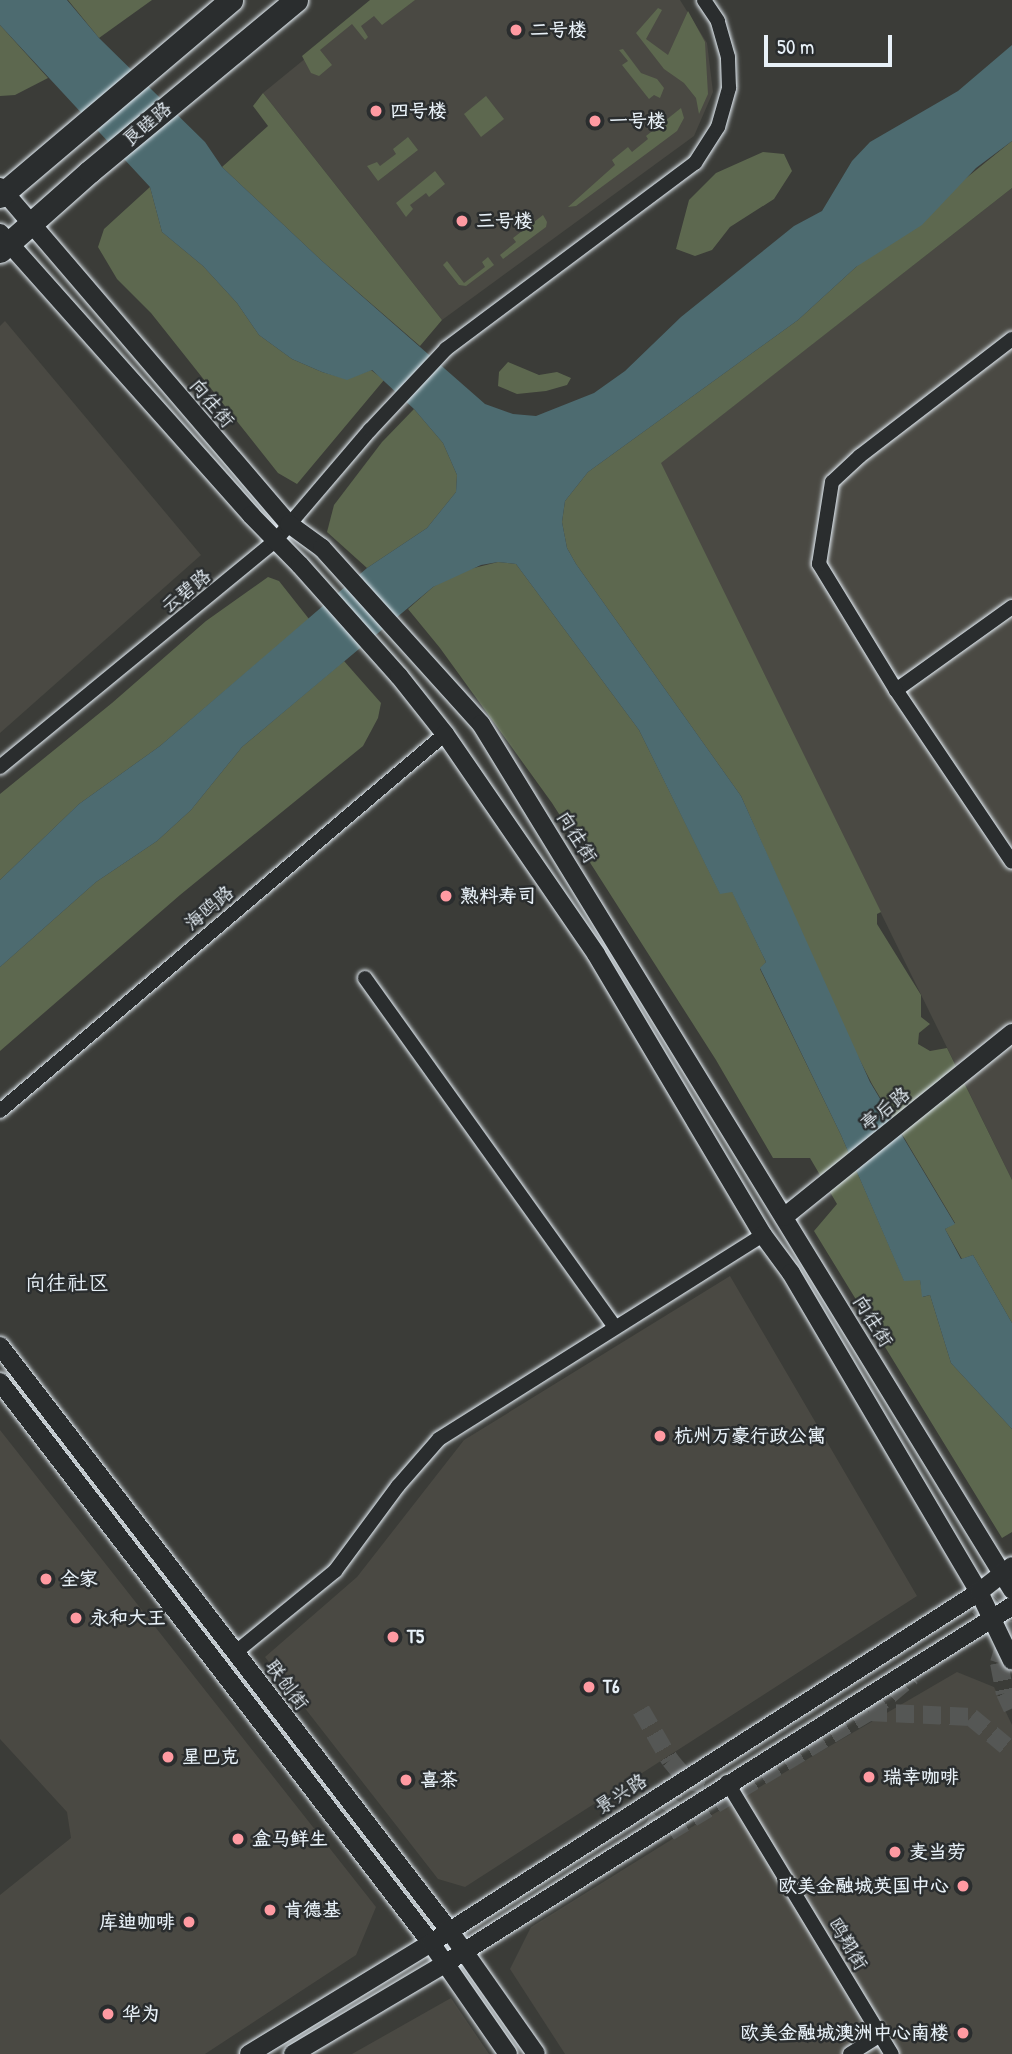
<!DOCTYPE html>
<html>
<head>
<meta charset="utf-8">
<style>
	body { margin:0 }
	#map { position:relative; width:1012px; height:2054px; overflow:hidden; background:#3b3c38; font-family:"Patrick Hand","LXGW WenKai TC",sans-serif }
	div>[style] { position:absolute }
	.built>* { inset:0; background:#4a4943 }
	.green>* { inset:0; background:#5d684f }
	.water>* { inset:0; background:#4d6b70 }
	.tertiary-tunnel>* { height:18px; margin-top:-9px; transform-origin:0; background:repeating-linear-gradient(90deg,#555755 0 18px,transparent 0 27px) }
	.roads { filter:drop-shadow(0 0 2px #e8f1f8) drop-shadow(0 0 2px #e8f1f8) }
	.minor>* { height:14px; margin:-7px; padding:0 7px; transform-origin:7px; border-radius:7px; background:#2a2d2e }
	.tertiary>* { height:18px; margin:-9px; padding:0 9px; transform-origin:9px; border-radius:9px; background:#2a2d2e }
	.primary>* { height:23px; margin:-11.5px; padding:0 11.5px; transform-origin:11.5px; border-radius:11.5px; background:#2a2d2e }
	.dots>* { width:19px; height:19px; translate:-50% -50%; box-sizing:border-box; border:4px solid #2a2d2e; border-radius:50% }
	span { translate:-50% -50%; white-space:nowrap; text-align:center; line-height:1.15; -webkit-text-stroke:5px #2a2d2e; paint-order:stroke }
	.poi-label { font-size:19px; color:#e8f1f8; font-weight:700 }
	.left { translate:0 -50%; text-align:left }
	.right { translate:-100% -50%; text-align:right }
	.street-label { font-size:19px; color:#e8f1f8 }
	.neighbourhood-label { font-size:21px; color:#e8f1f8 }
	.scale { position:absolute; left:764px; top:35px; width:128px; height:32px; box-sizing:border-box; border:4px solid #e8f1f8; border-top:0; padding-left:9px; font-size:21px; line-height:24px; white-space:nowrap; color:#e8f1f8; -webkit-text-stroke:5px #2a2d2e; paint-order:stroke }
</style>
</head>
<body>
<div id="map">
	<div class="built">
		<i style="clip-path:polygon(377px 0,680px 0,707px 43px,713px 92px,694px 136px,442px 320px,263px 93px)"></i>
		<i style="clip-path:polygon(1012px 188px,1012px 1180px,660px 463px)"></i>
		<i style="clip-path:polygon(5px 321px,201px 555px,0 733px,0 326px)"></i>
		<i style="clip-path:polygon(730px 1276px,917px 1596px,465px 1887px,438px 1879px,265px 1657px,357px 1577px,464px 1440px)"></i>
		<i style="clip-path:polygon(0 1430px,376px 1907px,356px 1955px,205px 2054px,0 2054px,0 1895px,71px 1838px,67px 1812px,0 1739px)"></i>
		<i style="clip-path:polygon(957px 1672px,994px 1687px,1012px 1725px,1012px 2054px,565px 2054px,510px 1969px,531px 1927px,703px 1820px)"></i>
		<i style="clip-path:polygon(451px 1998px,489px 2054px,352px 2054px)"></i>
	</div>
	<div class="green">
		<i style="clip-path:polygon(68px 0,152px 0,99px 38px)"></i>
		<i style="clip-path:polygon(370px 0,415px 0,382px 25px,374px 16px,361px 26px,368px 37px,365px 40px,352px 24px,320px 50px,332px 65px,319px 76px,311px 73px,302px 56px)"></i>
		<i style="clip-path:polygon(658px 8px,662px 10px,646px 39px,668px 55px,688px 11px,705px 42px,708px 94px,699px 114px,696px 98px,684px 83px,664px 69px,636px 33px)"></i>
		<i style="clip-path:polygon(0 25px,48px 78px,15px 95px,0 96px)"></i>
		<i style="clip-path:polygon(623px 49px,641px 73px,657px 79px,664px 88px,660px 98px,654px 95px,649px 99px,622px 65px,628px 61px,619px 50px)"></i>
		<i style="clip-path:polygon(263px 93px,442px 320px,420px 346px,322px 261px,222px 167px,268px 126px,253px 106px)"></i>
		<i style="clip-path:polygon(486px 96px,504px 119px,481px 137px,464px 114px)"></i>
		<i style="clip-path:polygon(681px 108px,684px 118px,677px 131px,576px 206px,568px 207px,615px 165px,612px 160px,628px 147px,632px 152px,648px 139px,646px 136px)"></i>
		<i style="clip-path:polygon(408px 137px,418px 150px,378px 181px,367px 166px,377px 162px,380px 166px,396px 154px,393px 149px)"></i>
		<i style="clip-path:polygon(1012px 141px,1012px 188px,661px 463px,881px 912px,877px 914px,877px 924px,921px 995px,921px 1017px,930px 1024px,919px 1033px,918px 1044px,930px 1051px,947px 1048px,1012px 1180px,1012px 1323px,973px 1255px,962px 1259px,945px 1229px,955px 1223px,872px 1084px,846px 1033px,741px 796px,576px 564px,567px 548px,562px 522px,565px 501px,588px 472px,798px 320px,856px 267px)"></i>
		<i style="clip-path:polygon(763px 152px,784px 154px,792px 171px,774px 199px,730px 227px,712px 250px,695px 256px,676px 249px,689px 200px,716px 173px)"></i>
		<i style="clip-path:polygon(435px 171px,445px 184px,429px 197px,426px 193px,410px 205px,413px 209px,406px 217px,396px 203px)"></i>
		<i style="clip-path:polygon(150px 187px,162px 232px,203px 266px,237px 303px,259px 335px,292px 359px,322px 372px,347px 379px,371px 370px,384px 380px,297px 484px,278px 473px,151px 313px,117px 279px,98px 247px,104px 229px)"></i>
		<i style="clip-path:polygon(543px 215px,547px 222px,546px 227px,503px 259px,500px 255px,516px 242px,513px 238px)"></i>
		<i style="clip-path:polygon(488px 257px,494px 265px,466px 286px,459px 285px,443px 265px,447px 261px,464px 283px,485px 267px,482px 262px)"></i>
		<i style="clip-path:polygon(508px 362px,539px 375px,557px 372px,571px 378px,567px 385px,546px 391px,517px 394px,498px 386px,499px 372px)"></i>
		<i style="clip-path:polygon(414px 409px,443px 443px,457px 475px,456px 492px,427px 528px,367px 568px,327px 532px,334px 505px,382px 442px)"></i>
		<i style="clip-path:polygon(498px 562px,516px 564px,639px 730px,720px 893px,732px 891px,766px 962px,760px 969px,841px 1135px,904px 1280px,920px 1280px,923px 1297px,930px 1295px,951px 1363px,1012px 1429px,1012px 1532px,1002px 1538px,814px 1231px,837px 1204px,810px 1158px,773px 1158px,716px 1060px,552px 803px,440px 648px,408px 609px,433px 587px,458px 572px)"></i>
		<i style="clip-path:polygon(268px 577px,279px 581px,309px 619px,160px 746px,79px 804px,0 880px,0 794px,112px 703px,206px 621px)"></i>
		<i style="clip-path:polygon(344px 661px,381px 703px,378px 718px,363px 746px,180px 895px,0 1051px,0 967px,96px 882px,157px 841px,191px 810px,242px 747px)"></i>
	</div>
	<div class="water">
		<i style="clip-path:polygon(0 0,67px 0,99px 38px,205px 142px,222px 167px,322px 261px,485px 404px,513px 414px,536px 416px,594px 393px,625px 371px,681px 317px,794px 226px,822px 211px,852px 161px,870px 142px,958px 91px,1012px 45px,1012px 141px,976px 168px,922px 225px,856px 267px,798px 320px,588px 472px,565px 501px,562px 522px,567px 548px,576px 564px,741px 796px,870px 1082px,955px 1224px,945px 1229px,961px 1259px,973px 1255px,1012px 1323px,1012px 1429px,951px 1363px,930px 1295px,922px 1297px,920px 1280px,904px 1281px,841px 1135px,760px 968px,766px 962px,732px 892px,720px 894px,639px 730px,516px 564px,498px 562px,481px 565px,433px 587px,242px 747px,191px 810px,157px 841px,96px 882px,0 967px,0 880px,79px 804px,160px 746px,367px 568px,427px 528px,456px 492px,457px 475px,443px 443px,414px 409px,372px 370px,347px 380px,322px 372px,292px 359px,259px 335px,237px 303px,203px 266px,162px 232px,150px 187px,0 25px)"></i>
	</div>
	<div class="tertiary-tunnel">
		<i style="left:978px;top:1619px;width:45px;rotate:-41.4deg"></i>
		<i style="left:1012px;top:1621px;width:44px;rotate:107.2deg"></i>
		<i style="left:999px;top:1663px;width:31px;rotate:79deg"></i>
		<i style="left:1005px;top:1693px;width:17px;rotate:65deg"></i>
		<i style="left:641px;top:1710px;width:58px;rotate:59.9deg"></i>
		<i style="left:670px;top:1760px;width:26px;rotate:50deg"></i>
		<i style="left:687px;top:1780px;width:30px;rotate:15deg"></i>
		<i style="left:716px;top:1788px;width:16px;rotate:-7deg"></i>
		<i style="left:869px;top:1712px;width:56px;rotate:-39.9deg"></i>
		<i style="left:669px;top:1832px;width:233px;rotate:-31deg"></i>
		<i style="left:869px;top:1712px;width:102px;rotate:2.8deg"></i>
		<i style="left:971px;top:1717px;width:53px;rotate:39.7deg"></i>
		<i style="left:650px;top:1833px;width:42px;rotate:-56.7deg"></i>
		<i style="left:673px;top:1798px;width:21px;rotate:-93deg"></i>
	</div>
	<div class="roads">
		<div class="minor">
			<i style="left:1012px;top:607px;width:143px;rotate:144.4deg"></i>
			<i style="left:896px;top:690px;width:207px;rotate:56deg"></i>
			<i style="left:896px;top:690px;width:148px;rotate:-121.4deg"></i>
			<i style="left:819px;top:564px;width:83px;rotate:-81deg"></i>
			<i style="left:832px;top:482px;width:38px;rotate:-43deg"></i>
			<i style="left:860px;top:456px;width:192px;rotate:-37.6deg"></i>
			<i style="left:0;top:767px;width:357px;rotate:-39.4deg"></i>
			<i style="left:276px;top:540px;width:145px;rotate:-49.5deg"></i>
			<i style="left:370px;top:430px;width:111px;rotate:-46.8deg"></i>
			<i style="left:446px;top:349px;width:311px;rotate:-36.8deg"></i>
			<i style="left:695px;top:163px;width:43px;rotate:-57.4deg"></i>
			<i style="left:718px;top:127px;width:41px;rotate:-74.2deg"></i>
			<i style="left:729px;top:88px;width:31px;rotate:-92deg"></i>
			<i style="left:728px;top:57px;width:37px;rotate:-106deg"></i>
			<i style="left:718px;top:21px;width:25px;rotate:-124deg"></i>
			<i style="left:365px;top:978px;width:428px;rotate:54.4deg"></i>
			<i style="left:0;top:1111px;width:583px;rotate:-40.27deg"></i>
			<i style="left:236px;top:1652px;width:128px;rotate:-39.3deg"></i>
			<i style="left:335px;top:1571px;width:106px;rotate:-53.5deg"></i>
			<i style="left:398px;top:1486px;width:62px;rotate:-48.9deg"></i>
			<i style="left:439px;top:1439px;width:383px;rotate:-32.2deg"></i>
			<i style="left:727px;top:1782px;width:318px;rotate:58.8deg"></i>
			<i style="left:850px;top:2054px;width:36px;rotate:-32deg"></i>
		</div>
		<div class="tertiary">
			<i style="left:0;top:187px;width:444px;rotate:49.4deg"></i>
			<i style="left:289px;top:524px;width:41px;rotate:36deg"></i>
			<i style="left:322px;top:548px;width:237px;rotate:47.9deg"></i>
			<i style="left:481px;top:724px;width:1016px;rotate:58.48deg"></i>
			<i style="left:0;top:233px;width:378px;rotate:48.3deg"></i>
			<i style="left:251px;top:515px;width:70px;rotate:45.6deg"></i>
			<i style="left:300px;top:565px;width:149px;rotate:48.3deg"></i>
			<i style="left:399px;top:676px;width:74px;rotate:51.6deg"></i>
			<i style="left:445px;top:734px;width:267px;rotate:55.5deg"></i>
			<i style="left:596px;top:954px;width:327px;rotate:59.3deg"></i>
			<i style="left:763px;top:1235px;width:47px;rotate:53.6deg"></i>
			<i style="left:791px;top:1273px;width:370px;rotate:59.5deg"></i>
			<i style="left:979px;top:1592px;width:76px;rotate:64.4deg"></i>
			<i style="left:784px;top:1217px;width:293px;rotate:-38.9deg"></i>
			<i style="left:0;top:1346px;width:737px;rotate:52.45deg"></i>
			<i style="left:449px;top:1930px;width:151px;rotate:54.9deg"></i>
			<i style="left:0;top:1382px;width:707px;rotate:52.47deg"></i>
			<i style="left:431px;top:1943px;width:135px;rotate:55.3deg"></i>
			<i style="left:249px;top:2054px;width:213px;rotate:-31.4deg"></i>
			<i style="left:431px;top:1943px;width:651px;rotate:-32.64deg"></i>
			<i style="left:979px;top:1592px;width:42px;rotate:-38.2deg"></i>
			<i style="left:293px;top:2054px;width:178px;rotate:-30.7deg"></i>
			<i style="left:446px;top:1963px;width:669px;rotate:-32.24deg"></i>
		</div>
		<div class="primary">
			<i style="left:0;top:196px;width:303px;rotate:-40.3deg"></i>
			<i style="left:0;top:251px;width:119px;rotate:-41.6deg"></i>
			<i style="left:89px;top:172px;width:269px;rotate:-39.7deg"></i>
		</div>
	</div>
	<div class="dots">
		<i style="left:516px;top:30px;background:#ff9aa2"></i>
		<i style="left:376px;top:111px;background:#ff9aa2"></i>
		<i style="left:595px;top:121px;background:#ff9aa2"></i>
		<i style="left:462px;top:221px;background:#ff9aa2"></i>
		<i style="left:446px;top:896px;background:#ff9aa2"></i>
		<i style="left:660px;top:1436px;background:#ff9aa2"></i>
		<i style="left:46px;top:1579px;background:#ff9aa2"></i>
		<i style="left:76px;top:1618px;background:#ff9aa2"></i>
		<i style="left:393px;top:1637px;background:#ff9aa2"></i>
		<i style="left:589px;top:1687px;background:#ff9aa2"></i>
		<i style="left:168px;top:1757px;background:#ff9aa2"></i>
		<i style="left:869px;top:1777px;background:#ff9aa2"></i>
		<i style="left:406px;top:1780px;background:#ff9aa2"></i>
		<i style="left:238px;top:1839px;background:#ff9aa2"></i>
		<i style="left:895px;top:1852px;background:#ff9aa2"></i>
		<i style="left:963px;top:1886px;background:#ff9aa2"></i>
		<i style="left:270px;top:1910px;background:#ff9aa2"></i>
		<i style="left:189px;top:1922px;background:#ff9aa2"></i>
		<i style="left:108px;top:2014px;background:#ff9aa2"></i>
		<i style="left:963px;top:2033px;background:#ff9aa2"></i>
	</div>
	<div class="poi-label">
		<span class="left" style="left:530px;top:30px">二号楼</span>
		<span class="left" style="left:390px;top:111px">四号楼</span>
		<span class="left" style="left:609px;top:121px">一号楼</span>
		<span class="left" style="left:476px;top:221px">三号楼</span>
		<span class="left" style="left:460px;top:896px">熟料寿司</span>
		<span class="left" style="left:674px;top:1436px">杭州万豪行政公寓</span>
		<span class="left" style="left:60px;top:1579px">全家</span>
		<span class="left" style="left:90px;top:1618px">永和大王</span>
		<span class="left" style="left:407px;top:1637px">T5</span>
		<span class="left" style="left:603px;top:1687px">T6</span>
		<span class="left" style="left:182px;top:1757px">星巴克</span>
		<span class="left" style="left:883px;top:1777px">瑞幸咖啡</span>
		<span class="left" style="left:420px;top:1780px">喜茶</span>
		<span class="left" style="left:252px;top:1839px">盒马鲜生</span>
		<span class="left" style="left:909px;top:1852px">麦当劳</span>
		<span class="right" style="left:949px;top:1886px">欧美金融城英国中心</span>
		<span class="left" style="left:284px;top:1910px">肯德基</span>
		<span class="right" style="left:175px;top:1922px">库迪咖啡</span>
		<span class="left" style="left:122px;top:2014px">华为</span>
		<span class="right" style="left:949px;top:2033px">欧美金融城澳洲中心南楼</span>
	</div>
	<div class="street-label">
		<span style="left:147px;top:124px;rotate:-40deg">良睦路</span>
		<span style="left:212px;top:403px;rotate:50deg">向往街</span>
		<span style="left:186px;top:591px;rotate:-39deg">云碧路</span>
		<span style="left:577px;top:837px;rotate:58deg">向往街</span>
		<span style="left:209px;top:908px;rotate:-40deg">海鸥路</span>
		<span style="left:885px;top:1109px;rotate:-39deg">亭后路</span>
		<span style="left:873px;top:1321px;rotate:58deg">向往街</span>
		<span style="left:287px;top:1685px;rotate:53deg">联创街</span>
		<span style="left:621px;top:1794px;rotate:-33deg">景兴路</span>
		<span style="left:848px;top:1944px;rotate:59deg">鸥翔街</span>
	</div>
	<div class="neighbourhood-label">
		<span style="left:67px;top:1283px">向往社区</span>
	</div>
	<div class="scale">50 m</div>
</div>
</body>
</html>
